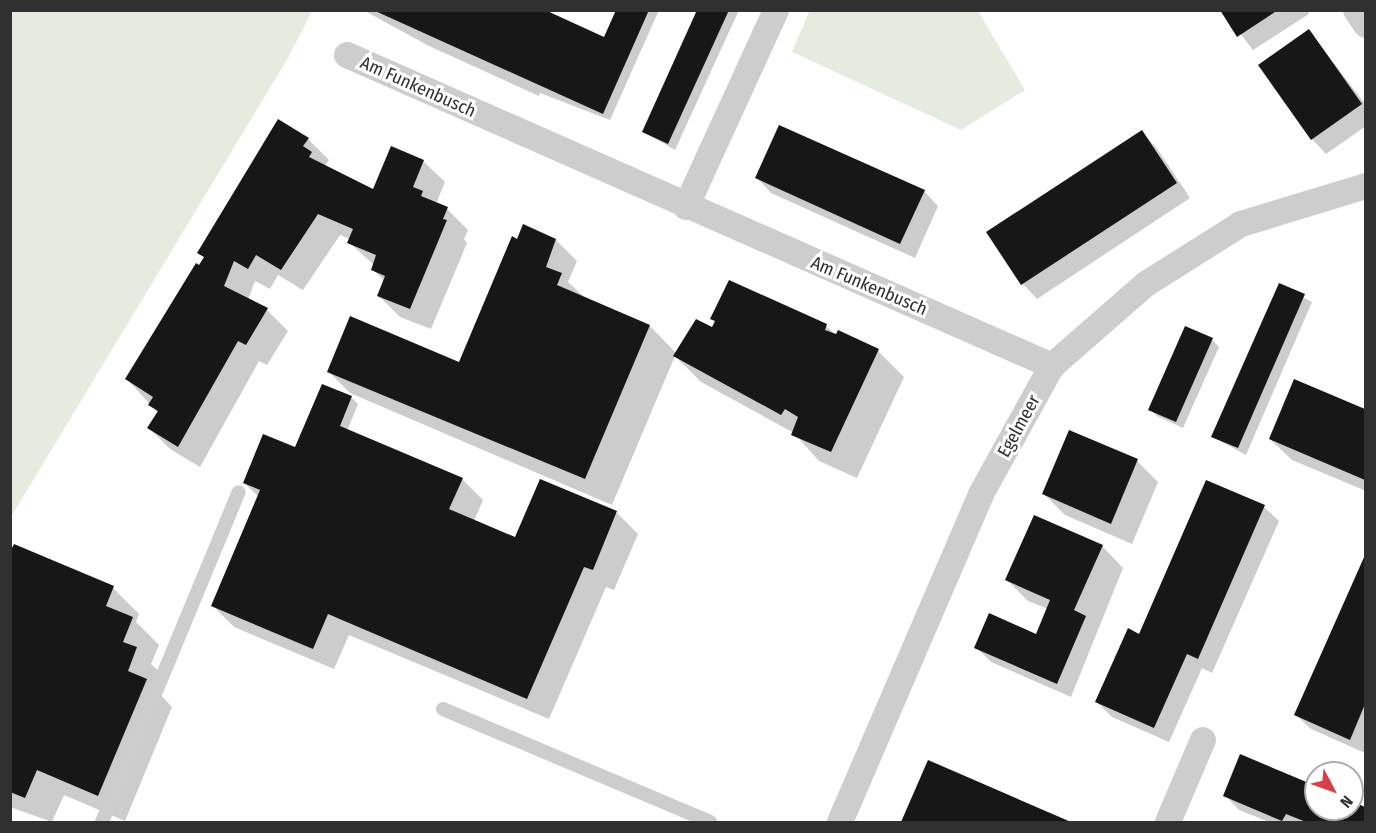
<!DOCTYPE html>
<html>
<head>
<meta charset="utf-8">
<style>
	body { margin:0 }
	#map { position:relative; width:1376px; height:833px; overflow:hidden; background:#fff; font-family:"Fira Sans Condensed",sans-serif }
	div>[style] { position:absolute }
	.green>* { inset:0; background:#e5ebdf }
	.shadow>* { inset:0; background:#0003 }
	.building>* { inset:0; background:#171717 }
	.service>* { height:14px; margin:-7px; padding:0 7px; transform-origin:7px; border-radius:7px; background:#cdcdcd }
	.minor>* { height:26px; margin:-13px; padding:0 13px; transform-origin:13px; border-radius:13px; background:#cdcdcd }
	span { translate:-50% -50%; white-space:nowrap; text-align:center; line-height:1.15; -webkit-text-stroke:6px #fff; paint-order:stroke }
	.street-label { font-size:18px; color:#303030 }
	.frame { position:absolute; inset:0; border:12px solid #303030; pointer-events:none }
	.north { position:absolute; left:1304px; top:761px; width:60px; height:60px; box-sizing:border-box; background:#fff; border:2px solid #acacac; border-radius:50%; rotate:131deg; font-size:16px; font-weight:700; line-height:24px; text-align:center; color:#303030 }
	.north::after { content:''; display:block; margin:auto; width:21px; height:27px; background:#d84049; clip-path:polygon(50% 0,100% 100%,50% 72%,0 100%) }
</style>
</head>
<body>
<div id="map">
	<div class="green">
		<i style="clip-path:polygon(11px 10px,312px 11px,288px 58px,11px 517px)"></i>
		<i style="clip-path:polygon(810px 10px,978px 11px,1025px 90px,961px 130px,792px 52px)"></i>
	</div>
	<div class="shadow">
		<i style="clip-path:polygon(363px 10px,542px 10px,605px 39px,617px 10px,659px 10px,610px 120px,540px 93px,539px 96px,429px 46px)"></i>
		<i style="clip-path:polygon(699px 10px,739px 10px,675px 150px,644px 132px)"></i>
		<i style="clip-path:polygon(1222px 10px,1307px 10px,1309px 14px,1253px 50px)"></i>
		<i style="clip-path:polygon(1309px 31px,1366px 105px,1366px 126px,1326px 154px,1312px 139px)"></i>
		<i style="clip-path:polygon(1141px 132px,1156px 147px,1190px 198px,1037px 299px,1023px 284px,988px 233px)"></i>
		<i style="clip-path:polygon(308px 139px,329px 160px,325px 166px,374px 191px,423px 161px,445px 182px,436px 204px,447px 209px,468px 230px,464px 239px,467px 243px,431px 329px,400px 317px,379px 296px,385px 281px,372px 269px,374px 265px,349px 242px,350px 239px,340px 235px,303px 290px,278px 275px,270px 289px,255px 281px,248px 300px,267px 310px,288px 331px,267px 365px,259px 361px,200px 467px,170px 449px,149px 428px,158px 413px,127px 379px,205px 258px,199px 253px)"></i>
		<i style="clip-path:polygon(757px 178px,924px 191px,938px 206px,915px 258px,771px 193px)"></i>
		<i style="clip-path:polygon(518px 240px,556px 240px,577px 261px,568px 282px,585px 298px,650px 326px,676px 353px,713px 329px,716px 322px,712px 319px,826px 326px,837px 336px,878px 351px,904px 377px,857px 478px,819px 461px,794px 433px,701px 382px,675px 356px,612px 505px,350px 393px,329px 372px,460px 364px)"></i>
		<i style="clip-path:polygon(1280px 285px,1312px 302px,1246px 455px,1213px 437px)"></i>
		<i style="clip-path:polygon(1212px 340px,1219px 347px,1183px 428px,1157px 416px,1150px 409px)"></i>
		<i style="clip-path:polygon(1295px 381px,1366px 411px,1366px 491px,1292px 460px,1270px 439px)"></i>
		<i style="clip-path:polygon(351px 397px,358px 404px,347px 431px,462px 479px,483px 500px,474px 521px,516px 539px,541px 481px,617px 513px,638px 534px,614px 590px,606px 587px,549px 719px,349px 635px,334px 669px,234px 627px,213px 606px,259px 497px,244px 483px,295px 449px)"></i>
		<i style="clip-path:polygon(1137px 461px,1158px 482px,1132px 544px,1065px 515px,1044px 494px)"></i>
		<i style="clip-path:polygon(1264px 507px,1279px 521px,1212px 673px,1202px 668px,1169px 742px,1112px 717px,1097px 702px,1139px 636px)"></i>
		<i style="clip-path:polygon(1102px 546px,1123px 568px,1071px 697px,991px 662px,976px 647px,1036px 636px,1048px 609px,1028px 601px,1007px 580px)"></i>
		<i style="clip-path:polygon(10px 556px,113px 588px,139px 614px,136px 622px,159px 645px,151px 664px,163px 675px,157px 691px,172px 707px,125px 821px,64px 795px,52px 822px,10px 807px)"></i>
		<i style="clip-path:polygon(1366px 559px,1366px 751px,1365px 753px,1311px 729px,1296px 715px)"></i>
		<i style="clip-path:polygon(929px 762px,1068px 822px,904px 822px)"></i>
		<i style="clip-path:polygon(1316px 788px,1316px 809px,1352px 809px,1352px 803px,1366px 809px,1366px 822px,1269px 822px,1239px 810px,1225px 795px)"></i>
	</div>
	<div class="building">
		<i style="clip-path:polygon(373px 10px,545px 10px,604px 37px,616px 10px,649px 10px,603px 114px)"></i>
		<i style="clip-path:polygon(697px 10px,729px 10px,668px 144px,642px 132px)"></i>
		<i style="clip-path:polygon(1220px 10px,1278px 10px,1237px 37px)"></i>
		<i style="clip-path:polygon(1309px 29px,1362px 104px,1311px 140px,1258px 65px)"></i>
		<i style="clip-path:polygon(278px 119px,309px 138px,303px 146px,312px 152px,309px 157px,373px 189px,391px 146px,424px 160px,413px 187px,423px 191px,421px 196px,448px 207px,443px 219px,447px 220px,410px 309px,377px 296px,385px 276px,371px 270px,376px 255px,347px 243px,353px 229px,318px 214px,281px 270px,256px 255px,248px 269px,234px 261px,224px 286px,268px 308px,246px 345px,238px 341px,178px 447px,147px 428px,158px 411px,148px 405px,153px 397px,125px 379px,196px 263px,199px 265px,204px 257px,197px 253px)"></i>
		<i style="clip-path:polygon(779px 125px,925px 190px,900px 244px,755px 178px)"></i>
		<i style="clip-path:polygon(1142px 130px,1177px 183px,1021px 285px,986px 232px)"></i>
		<i style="clip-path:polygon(523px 224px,556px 239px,546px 267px,562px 273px,557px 285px,650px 325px,585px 479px,327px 372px,350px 316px,459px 362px,512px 236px,517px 239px)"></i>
		<i style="clip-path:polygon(729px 280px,827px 324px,825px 330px,836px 334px,838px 330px,879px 349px,831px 452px,791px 435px,798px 417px,785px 409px,781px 415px,673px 356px,696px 319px,712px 327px,715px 321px,710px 319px)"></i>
		<i style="clip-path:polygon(1279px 283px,1305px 294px,1238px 448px,1211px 437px)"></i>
		<i style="clip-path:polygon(1185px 326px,1213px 338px,1176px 422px,1148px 410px)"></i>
		<i style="clip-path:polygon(1294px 379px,1365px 409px,1365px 480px,1269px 439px)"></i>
		<i style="clip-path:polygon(322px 384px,352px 396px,340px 426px,463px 478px,449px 509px,515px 537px,540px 479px,617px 511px,593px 570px,584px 567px,527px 699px,328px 614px,313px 649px,211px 606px,260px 490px,243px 483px,263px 434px,295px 447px)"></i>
		<i style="clip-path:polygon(1069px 430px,1138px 459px,1111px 524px,1042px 494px)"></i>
		<i style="clip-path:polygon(1206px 480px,1265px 505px,1198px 659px,1187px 654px,1154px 728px,1095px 702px,1128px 628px,1139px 634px)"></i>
		<i style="clip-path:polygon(1034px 515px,1103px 545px,1074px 610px,1086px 616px,1057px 684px,974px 648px,989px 613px,1036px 634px,1050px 600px,1005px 580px)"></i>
		<i style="clip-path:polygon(14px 544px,114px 586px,106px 606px,133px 617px,123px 642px,137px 647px,128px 671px,147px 679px,98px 796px,37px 770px,25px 798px,10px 792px,10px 552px)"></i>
		<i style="clip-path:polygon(1365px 555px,1365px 704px,1350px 740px,1294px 715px)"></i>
		<i style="clip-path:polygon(1240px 754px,1316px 786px,1316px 809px,1352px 809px,1352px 801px,1365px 807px,1365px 822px,1306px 822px,1286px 814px,1282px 821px,1223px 796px)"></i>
		<i style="clip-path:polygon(928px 760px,965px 776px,1071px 822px,901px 822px)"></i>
	</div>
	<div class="service">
		<i style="left:443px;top:709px;width:290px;rotate:22.9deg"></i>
		<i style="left:102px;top:822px;width:357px;rotate:-67.5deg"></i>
	</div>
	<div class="minor">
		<i style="left:1356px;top:10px;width:18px;rotate:56deg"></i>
		<i style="left:347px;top:55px;width:771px;rotate:23.8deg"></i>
		<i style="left:686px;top:207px;width:217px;rotate:-65.4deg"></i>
		<i style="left:840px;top:822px;width:357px;rotate:-66.7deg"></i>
		<i style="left:981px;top:494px;width:146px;rotate:-61deg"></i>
		<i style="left:1052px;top:366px;width:125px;rotate:-41.1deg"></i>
		<i style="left:1146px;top:284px;width:112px;rotate:-32.3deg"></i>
		<i style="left:1241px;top:224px;width:131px;rotate:-16.9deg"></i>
		<i style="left:1168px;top:822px;width:89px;rotate:-66.9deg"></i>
	</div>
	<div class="street-label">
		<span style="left:418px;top:87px;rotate:24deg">Am Funkenbusch</span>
		<span style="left:869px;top:286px;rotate:23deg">Am Funkenbusch</span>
		<span style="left:1019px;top:426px;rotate:-61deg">Egelmeer</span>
	</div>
	<div class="frame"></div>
	<div class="north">N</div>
</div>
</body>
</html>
